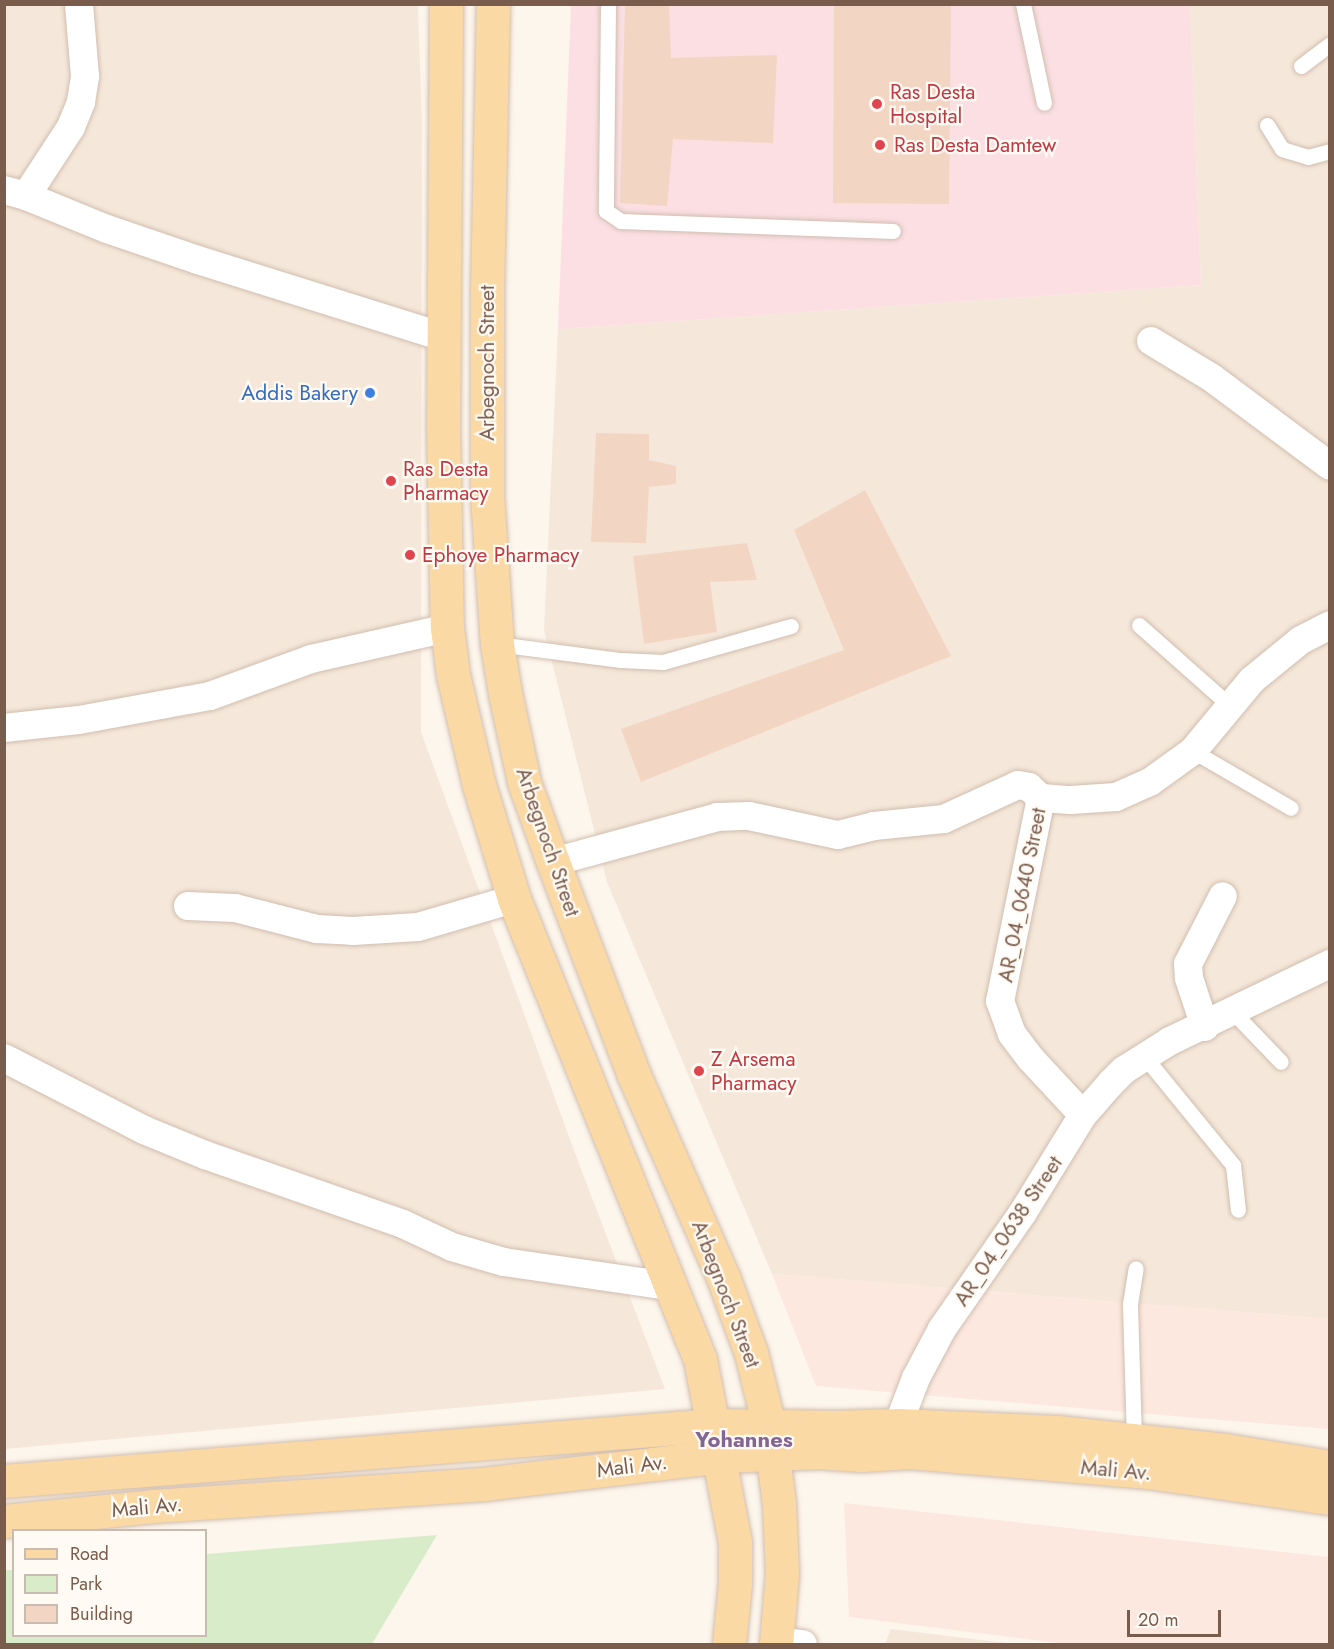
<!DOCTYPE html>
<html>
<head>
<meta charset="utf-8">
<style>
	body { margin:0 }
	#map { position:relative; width:1334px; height:1649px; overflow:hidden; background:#fdf6ec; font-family:Jost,sans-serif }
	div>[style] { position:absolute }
	.residential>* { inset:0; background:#f5e8da }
	.commercial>* { inset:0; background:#fde8e0 }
	.medical>* { inset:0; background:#fbdfe3 }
	.green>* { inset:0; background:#d8ecc9 }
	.building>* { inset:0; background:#f3d5c3 }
	.roads { filter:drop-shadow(0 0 2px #d1beb0) drop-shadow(0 0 2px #d1beb0) }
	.service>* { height:15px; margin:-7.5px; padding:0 7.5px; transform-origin:7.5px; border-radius:7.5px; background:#fff }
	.minor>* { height:28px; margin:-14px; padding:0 14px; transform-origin:14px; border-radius:14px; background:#fff }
	.primary>* { height:33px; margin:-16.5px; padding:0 16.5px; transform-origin:16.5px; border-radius:16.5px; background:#fbd9a5 }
	.dots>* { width:16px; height:16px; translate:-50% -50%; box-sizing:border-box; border:3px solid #fffaf3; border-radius:50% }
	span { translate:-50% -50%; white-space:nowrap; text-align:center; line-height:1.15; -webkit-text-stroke:4.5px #fffaf3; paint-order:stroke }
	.health-label { font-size:21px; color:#be3a42 }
	.left { translate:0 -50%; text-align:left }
	.street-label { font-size:21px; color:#7a5c4d }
	.shop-label { font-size:21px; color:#366cbe }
	.right { translate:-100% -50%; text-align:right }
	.neighbourhood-label { font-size:22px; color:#846695; font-weight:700 }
	.frame { position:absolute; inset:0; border:6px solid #7a5c4d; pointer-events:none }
	.legend { position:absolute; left:12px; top:1529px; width:195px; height:108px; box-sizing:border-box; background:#fffaf3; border:2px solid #cabbb1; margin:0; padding:8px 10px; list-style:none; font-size:18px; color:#7a5c4d }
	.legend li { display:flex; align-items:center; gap:12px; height:30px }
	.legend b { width:30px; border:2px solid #cabbb1 }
	.scale { position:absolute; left:1127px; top:1610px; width:94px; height:27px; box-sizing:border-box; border:3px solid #7a5c4d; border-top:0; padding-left:8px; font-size:18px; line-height:21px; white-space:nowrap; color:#7a5c4d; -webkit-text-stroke:4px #fffaf3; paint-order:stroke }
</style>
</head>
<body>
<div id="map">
	<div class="residential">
		<i style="clip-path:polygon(5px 5px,418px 5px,422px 123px,421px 732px,575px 1153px,665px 1389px,5px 1449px)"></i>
		<i style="clip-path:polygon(1190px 5px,1329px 5px,1329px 1319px,772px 1274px,607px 882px,544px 630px,558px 329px,1201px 285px)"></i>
		<i style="clip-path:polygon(891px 1629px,1014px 1644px,885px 1644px)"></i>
	</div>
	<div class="commercial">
		<i style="clip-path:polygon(772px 1274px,1329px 1319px,1329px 1429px,816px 1386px)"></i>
		<i style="clip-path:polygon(844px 1503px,1329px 1557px,1329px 1644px,1066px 1644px,849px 1617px)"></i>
	</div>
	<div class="medical">
		<i style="clip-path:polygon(571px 5px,1190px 5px,1201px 285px,558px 329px)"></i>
	</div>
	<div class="green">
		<i style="clip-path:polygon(437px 1535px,372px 1644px,5px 1644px,5px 1570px,13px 1570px,14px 1636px,206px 1636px,206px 1554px)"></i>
	</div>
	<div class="building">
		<i style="clip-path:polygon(625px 4px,669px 4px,671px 58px,777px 55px,773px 143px,673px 139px,667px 206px,620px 203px)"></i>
		<i style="clip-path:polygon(834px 4px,951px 4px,949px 204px,833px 203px)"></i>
		<i style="clip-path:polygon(596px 433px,649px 434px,649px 460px,676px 466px,676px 484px,649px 487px,646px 543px,591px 542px)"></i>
		<i style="clip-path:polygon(865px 490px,951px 656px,641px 782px,621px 729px,844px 650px,794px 530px)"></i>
		<i style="clip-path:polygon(747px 543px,757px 580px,710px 582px,717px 632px,644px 644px,633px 556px)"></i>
	</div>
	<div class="roads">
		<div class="service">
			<i style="left:608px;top:4px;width:207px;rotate:90.6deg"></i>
			<i style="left:606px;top:211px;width:18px;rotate:34deg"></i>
			<i style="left:621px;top:221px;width:272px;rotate:2.1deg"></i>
			<i style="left:1023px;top:4px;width:101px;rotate:78deg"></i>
			<i style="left:1301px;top:66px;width:36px;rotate:-37deg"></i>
			<i style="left:1267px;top:125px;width:28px;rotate:58deg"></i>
			<i style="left:1282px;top:149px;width:27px;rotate:17deg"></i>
			<i style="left:1308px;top:157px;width:23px;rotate:-15deg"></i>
			<i style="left:1139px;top:625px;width:120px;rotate:41.6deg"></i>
			<i style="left:497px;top:644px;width:125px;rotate:7.4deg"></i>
			<i style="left:621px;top:660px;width:42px;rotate:2.7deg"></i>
			<i style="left:663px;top:662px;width:133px;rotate:-15.7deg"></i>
			<i style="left:1193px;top:751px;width:113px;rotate:30.2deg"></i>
			<i style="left:1233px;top:1012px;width:69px;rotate:46.2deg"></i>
			<i style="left:1144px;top:1056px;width:141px;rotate:50.8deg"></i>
			<i style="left:1233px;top:1165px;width:45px;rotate:83.7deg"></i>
			<i style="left:1134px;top:1440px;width:136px;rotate:-91.7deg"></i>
			<i style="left:1130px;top:1304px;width:36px;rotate:-81deg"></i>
		</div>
		<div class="minor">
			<i style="left:4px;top:190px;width:23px;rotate:15deg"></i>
			<i style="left:26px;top:196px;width:87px;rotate:22.2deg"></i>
			<i style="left:107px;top:229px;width:96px;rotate:18.8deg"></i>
			<i style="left:198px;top:260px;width:257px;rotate:17.4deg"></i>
			<i style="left:26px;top:196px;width:82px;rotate:-56.9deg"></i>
			<i style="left:71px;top:127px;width:27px;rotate:-68deg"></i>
			<i style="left:81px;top:102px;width:26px;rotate:-81deg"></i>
			<i style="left:85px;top:76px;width:72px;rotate:-94.8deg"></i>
			<i style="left:1151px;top:341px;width:71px;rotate:31.2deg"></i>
			<i style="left:1212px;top:378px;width:147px;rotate:36.7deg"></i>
			<i style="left:4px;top:728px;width:75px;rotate:-6.1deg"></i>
			<i style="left:79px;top:720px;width:133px;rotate:-10.4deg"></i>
			<i style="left:210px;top:696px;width:108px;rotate:-20.1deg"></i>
			<i style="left:311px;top:659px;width:139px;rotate:-12.8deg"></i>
			<i style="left:1041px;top:798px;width:30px;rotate:4deg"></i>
			<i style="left:1071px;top:800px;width:45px;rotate:-3.8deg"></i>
			<i style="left:1116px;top:797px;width:37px;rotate:-24deg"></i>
			<i style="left:1150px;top:782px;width:53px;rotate:-35.8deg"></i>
			<i style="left:1193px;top:751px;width:92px;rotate:-50.3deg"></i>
			<i style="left:1252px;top:680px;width:63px;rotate:-39.2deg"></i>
			<i style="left:1301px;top:640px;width:33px;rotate:-27deg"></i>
			<i style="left:1041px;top:798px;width:207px;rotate:101.4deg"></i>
			<i style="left:1000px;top:1001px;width:35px;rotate:70deg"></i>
			<i style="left:1012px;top:1034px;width:31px;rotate:53deg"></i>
			<i style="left:1031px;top:1059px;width:76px;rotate:47.1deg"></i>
			<i style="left:553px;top:862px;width:170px;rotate:-15.3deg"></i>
			<i style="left:717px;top:817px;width:32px;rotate:-2deg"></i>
			<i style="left:749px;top:816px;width:91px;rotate:12.1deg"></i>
			<i style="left:838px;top:835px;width:37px;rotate:-14deg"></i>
			<i style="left:874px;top:826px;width:70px;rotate:-5.7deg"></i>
			<i style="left:944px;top:819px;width:81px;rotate:-24.7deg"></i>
			<i style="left:1018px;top:785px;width:11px;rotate:10deg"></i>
			<i style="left:1029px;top:787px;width:16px;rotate:43deg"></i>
			<i style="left:188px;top:906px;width:47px;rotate:2.4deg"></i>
			<i style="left:235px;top:908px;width:85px;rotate:14.4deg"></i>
			<i style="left:317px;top:929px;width:36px;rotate:3deg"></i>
			<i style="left:353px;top:931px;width:65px;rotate:-3.5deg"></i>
			<i style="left:418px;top:927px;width:100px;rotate:-16.3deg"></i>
			<i style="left:1205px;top:1027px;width:52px;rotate:-108.1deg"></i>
			<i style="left:1189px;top:978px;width:14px;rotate:-94deg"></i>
			<i style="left:1188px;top:964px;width:76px;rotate:-62.8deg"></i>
			<i style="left:4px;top:1058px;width:157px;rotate:27.2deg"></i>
			<i style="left:144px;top:1130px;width:66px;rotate:22.3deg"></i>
			<i style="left:205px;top:1155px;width:210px;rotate:19.2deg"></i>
			<i style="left:403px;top:1224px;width:54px;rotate:25.1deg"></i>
			<i style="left:452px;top:1247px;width:54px;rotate:16.1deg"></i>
			<i style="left:504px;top:1262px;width:167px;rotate:8.3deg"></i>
			<i style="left:898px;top:1425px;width:50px;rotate:-69deg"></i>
			<i style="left:916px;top:1378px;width:55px;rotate:-62deg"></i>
			<i style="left:942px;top:1329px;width:140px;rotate:-55.2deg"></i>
			<i style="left:1022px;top:1214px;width:116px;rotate:-58.4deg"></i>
			<i style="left:1083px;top:1115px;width:43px;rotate:-48.8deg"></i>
			<i style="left:1111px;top:1083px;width:18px;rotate:-45deg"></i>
			<i style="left:1124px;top:1070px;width:54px;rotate:-32.2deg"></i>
			<i style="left:1170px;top:1041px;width:178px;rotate:-25.7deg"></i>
			<i style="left:777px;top:1641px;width:26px;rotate:7deg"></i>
		</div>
		<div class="primary">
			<i style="left:446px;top:4px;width:421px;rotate:90.4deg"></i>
			<i style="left:443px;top:425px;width:203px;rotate:88.9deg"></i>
			<i style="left:447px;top:628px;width:47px;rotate:82.7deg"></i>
			<i style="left:453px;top:675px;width:113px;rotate:76.7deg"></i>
			<i style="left:479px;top:785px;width:119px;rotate:72.9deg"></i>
			<i style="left:514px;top:899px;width:496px;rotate:68deg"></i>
			<i style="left:700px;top:1359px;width:186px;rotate:79.2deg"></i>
			<i style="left:735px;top:1542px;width:41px;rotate:90deg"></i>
			<i style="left:735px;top:1583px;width:61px;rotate:95.6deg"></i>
			<i style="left:493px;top:4px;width:285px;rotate:91.2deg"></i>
			<i style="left:487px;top:289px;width:206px;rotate:90deg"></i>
			<i style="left:487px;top:495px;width:149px;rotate:86.2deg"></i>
			<i style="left:497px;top:644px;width:50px;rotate:80.7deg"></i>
			<i style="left:505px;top:693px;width:91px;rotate:77.9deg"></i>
			<i style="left:524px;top:782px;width:85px;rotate:70.1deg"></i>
			<i style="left:553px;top:862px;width:226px;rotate:69.2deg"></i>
			<i style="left:633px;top:1073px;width:223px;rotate:66.2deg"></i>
			<i style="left:723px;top:1277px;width:81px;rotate:69.8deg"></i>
			<i style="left:751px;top:1353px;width:74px;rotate:76deg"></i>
			<i style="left:769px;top:1425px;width:80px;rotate:82.8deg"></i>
			<i style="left:779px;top:1504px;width:70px;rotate:87.5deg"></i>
			<i style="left:782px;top:1574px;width:70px;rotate:94.9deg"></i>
			<i style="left:4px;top:1481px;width:713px;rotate:-4.5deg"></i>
			<i style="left:715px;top:1425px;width:120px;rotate:1deg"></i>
			<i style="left:835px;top:1427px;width:63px;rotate:-1.8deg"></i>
			<i style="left:898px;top:1425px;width:159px;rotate:2.5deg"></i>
			<i style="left:1057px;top:1432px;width:169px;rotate:6.1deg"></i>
			<i style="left:1225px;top:1450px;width:106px;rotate:9.2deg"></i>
			<i style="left:4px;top:1521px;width:150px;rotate:-5.7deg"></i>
			<i style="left:153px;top:1506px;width:331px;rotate:-3.8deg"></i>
			<i style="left:483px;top:1484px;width:240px;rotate:-6.7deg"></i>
			<i style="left:721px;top:1456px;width:97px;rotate:-2.4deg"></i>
			<i style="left:818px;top:1452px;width:43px;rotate:4deg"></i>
			<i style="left:861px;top:1455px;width:49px;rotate:-3.5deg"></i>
			<i style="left:910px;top:1452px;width:240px;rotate:4.8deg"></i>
			<i style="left:1149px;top:1472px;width:183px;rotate:8.2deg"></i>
		</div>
	</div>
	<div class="dots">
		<i style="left:877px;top:104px;background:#e0444e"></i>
		<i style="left:880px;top:145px;background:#e0444e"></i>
		<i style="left:370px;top:393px;background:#3f7fe0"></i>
		<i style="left:391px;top:481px;background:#e0444e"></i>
		<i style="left:410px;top:555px;background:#e0444e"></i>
		<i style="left:699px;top:1071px;background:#e0444e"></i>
	</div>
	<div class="health-label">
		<span class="left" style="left:890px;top:104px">Ras Desta<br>Hospital</span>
		<span class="left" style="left:894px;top:145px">Ras Desta Damtew</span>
		<span class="left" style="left:403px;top:481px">Ras Desta<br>Pharmacy</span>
		<span class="left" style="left:422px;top:555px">Ephoye Pharmacy</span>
		<span class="left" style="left:711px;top:1071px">Z Arsema<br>Pharmacy</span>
	</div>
	<div class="street-label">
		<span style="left:487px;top:363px;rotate:-90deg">Arbegnoch Street</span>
		<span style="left:548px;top:842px;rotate:71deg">Arbegnoch Street</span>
		<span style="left:1022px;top:895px;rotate:-79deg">AR_04_0640 Street</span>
		<span style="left:1008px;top:1231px;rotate:-56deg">AR_04_0638 Street</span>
		<span style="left:726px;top:1294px;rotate:69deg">Arbegnoch Street</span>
		<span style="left:632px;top:1466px;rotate:-7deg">Mali Av.</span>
		<span style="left:1116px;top:1470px;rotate:5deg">Mali Av.</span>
		<span style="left:147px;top:1507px;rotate:-5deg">Mali Av.</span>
	</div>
	<div class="shop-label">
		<span class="right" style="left:358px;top:393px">Addis Bakery</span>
	</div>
	<div class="neighbourhood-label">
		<span style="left:744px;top:1440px">Yohannes</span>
	</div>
	<div class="frame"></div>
	<ul class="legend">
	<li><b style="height:8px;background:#fbd9a5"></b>Road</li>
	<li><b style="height:16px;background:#d8ecc9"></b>Park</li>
	<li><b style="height:16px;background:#f3d5c3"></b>Building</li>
	</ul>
	<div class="scale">20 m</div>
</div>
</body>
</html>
